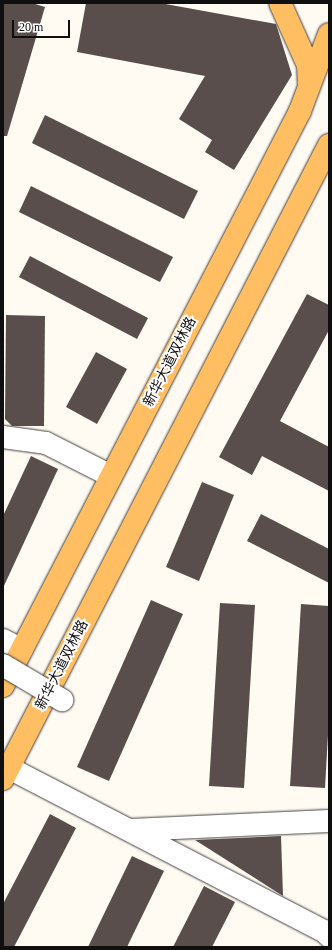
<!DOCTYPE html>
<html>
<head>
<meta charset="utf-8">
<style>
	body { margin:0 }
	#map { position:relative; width:332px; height:950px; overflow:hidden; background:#fffaf2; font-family:"Times New Roman","Noto Sans SC",serif }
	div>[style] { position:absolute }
	.building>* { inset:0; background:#594e4b }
	.roads { filter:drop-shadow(0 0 1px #424242) drop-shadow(0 0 1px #424242) }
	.minor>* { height:22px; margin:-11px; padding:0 11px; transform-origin:11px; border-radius:11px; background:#fff }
	.major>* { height:22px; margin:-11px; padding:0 11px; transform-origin:11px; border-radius:11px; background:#ffbe62 }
	.bridges { filter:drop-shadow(0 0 1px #424242) drop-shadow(0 0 1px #424242) }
	.minor-bridge>* { height:22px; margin:-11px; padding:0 11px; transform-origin:11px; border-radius:11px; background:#fff }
	span { translate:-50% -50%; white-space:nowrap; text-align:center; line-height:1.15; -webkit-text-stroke:4px #fff; paint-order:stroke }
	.street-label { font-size:14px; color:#0f0f0f }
	.frame { position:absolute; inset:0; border:4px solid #0f0f0f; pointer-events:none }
	.scale { position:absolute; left:12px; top:20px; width:58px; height:18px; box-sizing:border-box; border:2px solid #0f0f0f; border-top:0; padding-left:5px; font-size:12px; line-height:14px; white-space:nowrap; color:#0f0f0f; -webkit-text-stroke:3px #fff; paint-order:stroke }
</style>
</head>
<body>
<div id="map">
	<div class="building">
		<i style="clip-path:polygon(3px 3px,32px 3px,45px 7px,7px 136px,3px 136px)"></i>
		<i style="clip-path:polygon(86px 3px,160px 3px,276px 24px,292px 75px,234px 170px,205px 152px,212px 140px,179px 119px,205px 76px,77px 52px)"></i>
		<i style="clip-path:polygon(45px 115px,198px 191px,184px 219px,32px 143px)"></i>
		<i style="clip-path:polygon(31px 186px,173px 257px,160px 282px,19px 212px)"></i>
		<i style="clip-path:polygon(30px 256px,148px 318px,137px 339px,19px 277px)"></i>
		<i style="clip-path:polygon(307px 294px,329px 305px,329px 330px,280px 421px,329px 447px,329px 491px,262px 456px,252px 475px,219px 457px)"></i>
		<i style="clip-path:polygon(6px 315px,45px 316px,44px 426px,12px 426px,5px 419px)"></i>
		<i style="clip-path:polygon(96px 352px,127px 369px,97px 424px,66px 407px)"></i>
		<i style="clip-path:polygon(31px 456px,58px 469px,3px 588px,3px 516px)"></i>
		<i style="clip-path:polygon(202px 482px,234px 495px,199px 581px,166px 567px)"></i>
		<i style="clip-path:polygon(261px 514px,329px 549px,329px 583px,247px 541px)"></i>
		<i style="clip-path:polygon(151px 600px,183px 614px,109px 781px,77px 767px)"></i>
		<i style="clip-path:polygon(220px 603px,255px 605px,244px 788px,209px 786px)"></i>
		<i style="clip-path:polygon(301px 604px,329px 606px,329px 717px,325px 788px,290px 786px)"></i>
		<i style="clip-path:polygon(50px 814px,76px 828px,14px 947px,3px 947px,3px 904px)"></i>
		<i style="clip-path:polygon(281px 836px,283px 896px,195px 840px)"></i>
		<i style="clip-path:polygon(132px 856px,164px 871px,127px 947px,88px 947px)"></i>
		<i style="clip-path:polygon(204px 886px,235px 902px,212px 947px,173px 947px)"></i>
	</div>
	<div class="roads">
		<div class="minor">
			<i style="left:3px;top:437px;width:43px;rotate:7.9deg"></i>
			<i style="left:46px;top:443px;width:73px;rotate:26.9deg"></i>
			<i style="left:3px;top:640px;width:21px;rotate:28deg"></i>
			<i style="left:9px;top:768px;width:355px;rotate:27.4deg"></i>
			<i style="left:324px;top:931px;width:7px;rotate:45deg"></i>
			<i style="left:131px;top:830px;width:198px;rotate:-2.6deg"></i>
		</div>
		<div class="major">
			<i style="left:280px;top:3px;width:68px;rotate:65.7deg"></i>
			<i style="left:308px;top:65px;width:20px;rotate:87deg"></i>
			<i style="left:3px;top:686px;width:647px;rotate:-62.68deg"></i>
			<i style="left:300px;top:111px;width:82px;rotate:-69.4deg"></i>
			<i style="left:3px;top:779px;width:713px;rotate:-62.79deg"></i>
		</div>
	</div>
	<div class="bridges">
		<div class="minor-bridge">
			<i style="left:3px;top:665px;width:69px;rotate:30.7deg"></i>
		</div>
	</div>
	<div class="street-label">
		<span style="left:170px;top:362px;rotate:-63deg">新华大道双林路</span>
		<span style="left:62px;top:665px;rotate:-63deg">新华大道双林路</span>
	</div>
	<div class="frame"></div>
	<div class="scale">20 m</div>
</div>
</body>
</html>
